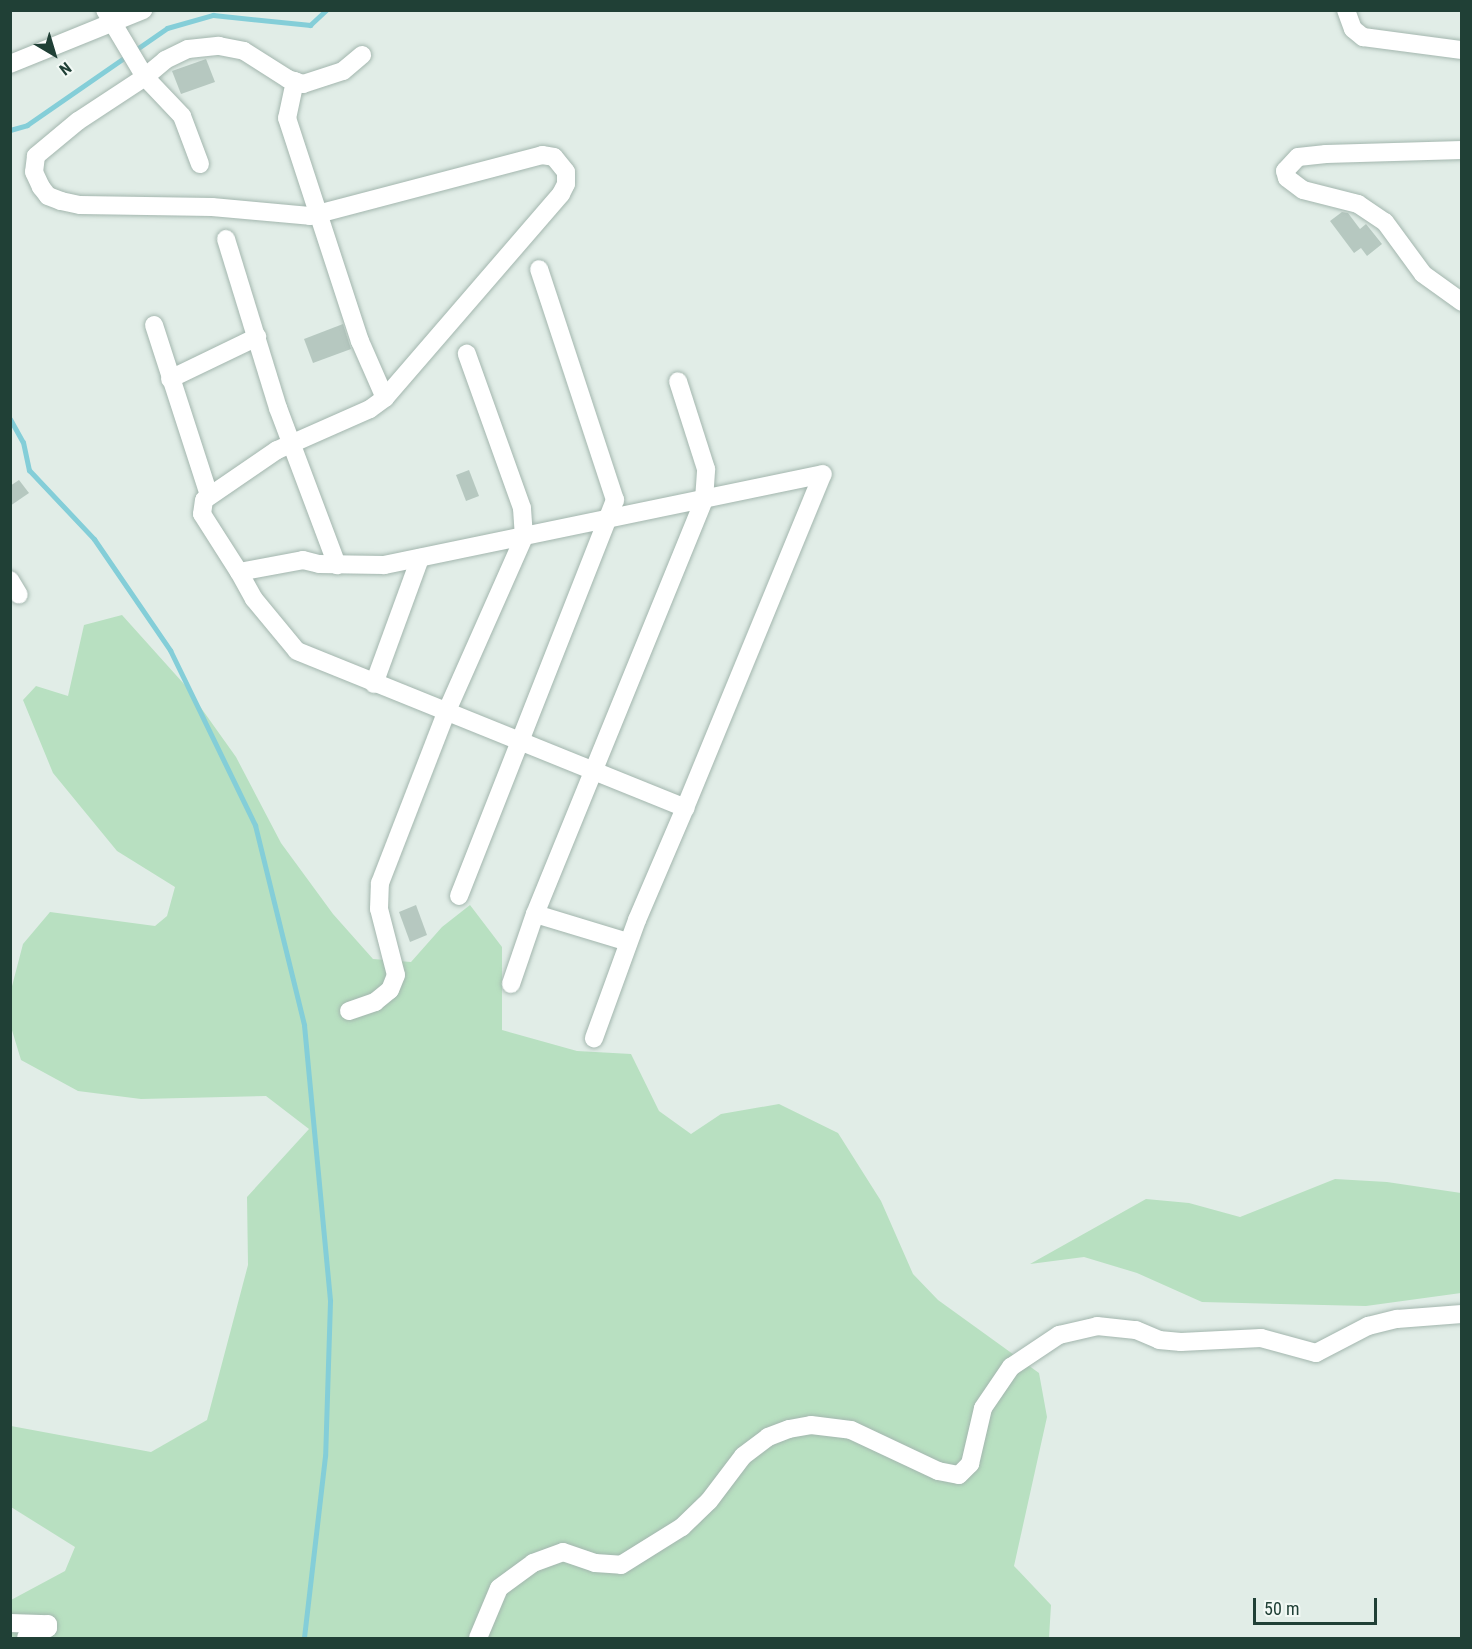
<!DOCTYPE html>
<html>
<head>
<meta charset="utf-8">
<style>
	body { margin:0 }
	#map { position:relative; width:1472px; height:1649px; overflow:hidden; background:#e1ede7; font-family:"Roboto Condensed",sans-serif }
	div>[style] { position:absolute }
	.green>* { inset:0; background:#b8e0c1 }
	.stream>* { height:5px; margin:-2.5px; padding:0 2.5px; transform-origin:2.5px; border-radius:2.5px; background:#84ced8 }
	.building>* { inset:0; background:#b6c8c0 }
	.roads { filter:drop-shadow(0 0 2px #a3b6ae) drop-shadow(0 0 2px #a3b6ae) }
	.minor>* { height:18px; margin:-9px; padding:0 9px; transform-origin:9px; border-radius:9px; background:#fff }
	span { translate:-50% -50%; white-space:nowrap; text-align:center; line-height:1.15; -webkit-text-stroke:4.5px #f2f9f5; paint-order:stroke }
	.frame { position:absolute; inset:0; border:12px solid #204036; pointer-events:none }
	.north { position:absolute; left:24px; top:24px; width:60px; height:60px; -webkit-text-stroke:4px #f2f9f5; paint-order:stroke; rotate:142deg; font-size:16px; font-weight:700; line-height:24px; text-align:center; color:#204036 }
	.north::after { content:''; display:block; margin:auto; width:21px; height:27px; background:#204036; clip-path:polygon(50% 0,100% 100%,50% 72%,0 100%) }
	.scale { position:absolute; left:1253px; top:1598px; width:124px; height:27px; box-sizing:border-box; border:3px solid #204036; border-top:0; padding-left:8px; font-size:18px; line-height:21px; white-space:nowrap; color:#204036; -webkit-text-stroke:4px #f2f9f5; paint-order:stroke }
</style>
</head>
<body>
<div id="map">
	<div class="green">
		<i style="clip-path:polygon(122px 615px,184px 684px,236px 757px,281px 843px,333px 914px,373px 959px,411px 962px,442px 927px,470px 905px,502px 947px,502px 1030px,577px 1051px,631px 1054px,659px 1111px,691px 1134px,721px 1114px,779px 1104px,838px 1133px,881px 1201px,913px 1274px,938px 1300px,1039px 1373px,1047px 1417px,1014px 1566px,1051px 1605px,1049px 1638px,11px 1638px,11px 1600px,65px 1571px,75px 1547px,11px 1507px,11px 1426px,151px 1452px,207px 1420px,248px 1265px,247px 1197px,309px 1129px,266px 1096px,141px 1099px,78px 1091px,21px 1060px,11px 1027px,11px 990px,23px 944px,50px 912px,155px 926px,167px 916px,175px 887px,117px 851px,53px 773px,23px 700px,36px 686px,68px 696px,84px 625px)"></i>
		<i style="clip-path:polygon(1335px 1179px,1387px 1182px,1461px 1193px,1461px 1293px,1366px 1306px,1202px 1302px,1137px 1273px,1084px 1257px,1030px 1264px,1146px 1199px,1189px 1203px,1240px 1217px)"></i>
	</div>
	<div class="stream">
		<i style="left:10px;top:130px;width:18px;rotate:-16deg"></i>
		<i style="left:27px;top:125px;width:170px;rotate:-34.7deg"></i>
		<i style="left:167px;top:28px;width:48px;rotate:-15.8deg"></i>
		<i style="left:213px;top:15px;width:98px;rotate:5.9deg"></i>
		<i style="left:310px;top:25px;width:22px;rotate:-43deg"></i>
		<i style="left:10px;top:419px;width:26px;rotate:61deg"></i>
		<i style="left:23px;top:442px;width:29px;rotate:78deg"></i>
		<i style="left:29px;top:470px;width:95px;rotate:46.7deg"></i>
		<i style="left:94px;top:539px;width:135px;rotate:55.6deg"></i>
		<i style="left:170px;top:650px;width:195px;rotate:64.1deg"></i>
		<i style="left:255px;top:825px;width:206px;rotate:76.2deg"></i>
		<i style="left:304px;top:1025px;width:277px;rotate:84.6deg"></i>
		<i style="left:330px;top:1301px;width:155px;rotate:91.8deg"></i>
		<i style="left:325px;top:1456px;width:183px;rotate:96.6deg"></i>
	</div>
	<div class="building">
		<i style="clip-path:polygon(206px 59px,215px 82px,181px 94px,172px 71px)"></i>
		<i style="clip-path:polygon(1342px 212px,1348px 213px,1360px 229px,1366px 224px,1382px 244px,1367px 256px,1361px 248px,1354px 253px,1330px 221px)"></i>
		<i style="clip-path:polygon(343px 324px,351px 349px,313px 363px,304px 339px)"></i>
		<i style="clip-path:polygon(469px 470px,479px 496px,466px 501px,456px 475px)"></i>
		<i style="clip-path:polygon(19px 480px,29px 493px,10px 506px,10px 486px)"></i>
		<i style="clip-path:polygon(416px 905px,427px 935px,410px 942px,399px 912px)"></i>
	</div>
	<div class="roads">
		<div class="minor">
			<i style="left:105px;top:10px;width:78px;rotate:59.2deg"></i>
			<i style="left:145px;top:77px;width:80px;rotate:146.7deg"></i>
			<i style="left:78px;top:121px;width:55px;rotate:140.2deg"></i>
			<i style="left:36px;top:156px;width:16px;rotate:97deg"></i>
			<i style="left:34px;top:172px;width:17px;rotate:65deg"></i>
			<i style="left:41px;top:187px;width:11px;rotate:52deg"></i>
			<i style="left:48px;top:196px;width:14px;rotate:21deg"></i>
			<i style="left:61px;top:201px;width:19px;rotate:12deg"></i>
			<i style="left:80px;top:205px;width:132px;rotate:0.9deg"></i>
			<i style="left:212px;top:207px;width:98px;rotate:5.2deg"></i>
			<i style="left:310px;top:216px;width:240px;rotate:-14.7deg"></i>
			<i style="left:542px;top:155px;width:12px;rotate:9deg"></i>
			<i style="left:554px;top:157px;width:19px;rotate:51deg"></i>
			<i style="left:566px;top:172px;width:12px;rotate:90deg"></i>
			<i style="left:566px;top:184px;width:11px;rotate:117deg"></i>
			<i style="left:561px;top:194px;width:269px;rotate:130.8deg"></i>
			<i style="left:385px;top:398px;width:19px;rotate:144deg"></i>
			<i style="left:370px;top:409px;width:102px;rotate:156.2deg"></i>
			<i style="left:277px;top:450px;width:88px;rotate:145.6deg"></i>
			<i style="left:204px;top:500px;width:14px;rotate:98deg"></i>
			<i style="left:202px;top:514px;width:69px;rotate:57.5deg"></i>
			<i style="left:239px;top:572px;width:65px;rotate:-10.6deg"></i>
			<i style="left:303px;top:560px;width:16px;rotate:14deg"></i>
			<i style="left:319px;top:564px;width:65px;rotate:0.9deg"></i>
			<i style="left:384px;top:565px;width:448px;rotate:-11.7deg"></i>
			<i style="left:1346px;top:10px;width:20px;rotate:70deg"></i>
			<i style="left:1353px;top:29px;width:13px;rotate:39deg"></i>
			<i style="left:1363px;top:37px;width:100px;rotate:7.5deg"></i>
			<i style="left:10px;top:64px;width:144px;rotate:-22.1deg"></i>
			<i style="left:295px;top:81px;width:38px;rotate:102deg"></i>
			<i style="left:287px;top:118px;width:235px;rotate:71.9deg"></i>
			<i style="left:360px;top:341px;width:62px;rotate:66.3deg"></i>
			<i style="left:1462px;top:150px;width:136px;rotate:178.3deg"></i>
			<i style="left:1326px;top:154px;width:28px;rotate:174deg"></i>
			<i style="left:1298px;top:157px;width:19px;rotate:133deg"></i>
			<i style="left:1285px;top:171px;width:7px;rotate:74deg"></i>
			<i style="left:1287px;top:178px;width:20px;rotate:37deg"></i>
			<i style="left:1303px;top:190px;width:57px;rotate:14.3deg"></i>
			<i style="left:1358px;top:204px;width:32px;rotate:34deg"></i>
			<i style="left:1385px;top:222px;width:64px;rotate:53.8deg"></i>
			<i style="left:1423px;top:274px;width:48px;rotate:35.7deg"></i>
			<i style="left:200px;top:164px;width:51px;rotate:-110.6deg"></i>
			<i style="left:182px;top:116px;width:54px;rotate:-133.5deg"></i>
			<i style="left:145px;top:77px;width:26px;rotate:-40deg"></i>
			<i style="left:165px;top:60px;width:25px;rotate:-26deg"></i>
			<i style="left:188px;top:49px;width:31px;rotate:-6deg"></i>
			<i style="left:219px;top:46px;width:25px;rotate:11deg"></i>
			<i style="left:244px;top:51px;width:52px;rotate:32.5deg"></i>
			<i style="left:288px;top:79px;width:16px;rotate:18deg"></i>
			<i style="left:303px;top:84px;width:42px;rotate:-18deg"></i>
			<i style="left:343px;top:71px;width:25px;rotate:-40deg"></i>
			<i style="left:226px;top:239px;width:177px;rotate:72.9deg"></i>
			<i style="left:278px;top:408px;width:168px;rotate:69.4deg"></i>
			<i style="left:154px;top:325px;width:179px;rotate:72.1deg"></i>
			<i style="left:170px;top:379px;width:97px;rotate:-25.8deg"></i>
			<i style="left:239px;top:572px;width:31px;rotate:61deg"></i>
			<i style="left:254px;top:599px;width:67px;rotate:50.4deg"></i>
			<i style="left:297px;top:651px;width:419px;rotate:22deg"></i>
			<i style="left:685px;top:808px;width:122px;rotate:113.2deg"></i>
			<i style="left:637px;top:920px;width:126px;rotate:110deg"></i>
			<i style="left:10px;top:580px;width:17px;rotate:59deg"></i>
			<i style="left:374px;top:684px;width:134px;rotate:-69.9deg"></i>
			<i style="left:685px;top:808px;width:361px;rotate:-67.6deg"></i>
			<i style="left:459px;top:896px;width:426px;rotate:-68.5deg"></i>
			<i style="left:615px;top:500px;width:243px;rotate:-108.2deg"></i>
			<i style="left:628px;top:942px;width:97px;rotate:-163.2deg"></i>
			<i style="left:535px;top:914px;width:447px;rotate:-67.8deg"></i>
			<i style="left:704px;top:500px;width:31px;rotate:-86deg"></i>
			<i style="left:706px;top:469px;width:92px;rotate:-107.7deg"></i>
			<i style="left:511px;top:984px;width:74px;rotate:-71.1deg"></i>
			<i style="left:349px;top:1011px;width:28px;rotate:-19deg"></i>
			<i style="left:375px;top:1002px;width:19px;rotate:-39deg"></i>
			<i style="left:390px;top:990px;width:16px;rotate:-68deg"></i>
			<i style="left:396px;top:975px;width:68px;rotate:-104.4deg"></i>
			<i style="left:379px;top:909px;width:26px;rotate:-88deg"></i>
			<i style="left:380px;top:883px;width:182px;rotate:-68.8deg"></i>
			<i style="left:446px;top:713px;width:193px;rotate:-66.1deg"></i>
			<i style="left:524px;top:537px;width:29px;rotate:-94deg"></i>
			<i style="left:522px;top:508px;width:164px;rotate:-109.7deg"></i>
			<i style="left:10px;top:1623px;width:38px;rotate:2deg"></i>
			<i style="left:48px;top:1624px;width:4px;rotate:90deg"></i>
			<i style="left:48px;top:1628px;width:24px;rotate:156deg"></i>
			<i style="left:478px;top:1638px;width:54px;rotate:-67.2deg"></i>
			<i style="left:499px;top:1588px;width:42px;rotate:-36.3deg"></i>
			<i style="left:533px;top:1563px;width:32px;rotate:-20deg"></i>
			<i style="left:563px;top:1552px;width:34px;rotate:19deg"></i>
			<i style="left:595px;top:1563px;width:26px;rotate:4deg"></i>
			<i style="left:621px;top:1565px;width:72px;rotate:-31.9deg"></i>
			<i style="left:682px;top:1527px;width:37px;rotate:-44deg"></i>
			<i style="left:709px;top:1501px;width:56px;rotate:-52.9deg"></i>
			<i style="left:743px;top:1456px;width:31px;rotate:-37deg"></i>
			<i style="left:768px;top:1437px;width:22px;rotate:-21deg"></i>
			<i style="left:789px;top:1429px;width:22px;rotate:-10deg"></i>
			<i style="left:811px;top:1425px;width:40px;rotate:7.1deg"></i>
			<i style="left:851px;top:1430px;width:96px;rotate:25.2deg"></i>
			<i style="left:938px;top:1471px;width:21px;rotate:11deg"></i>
			<i style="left:959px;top:1475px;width:16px;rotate:-45deg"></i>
			<i style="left:970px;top:1464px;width:57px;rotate:-76.9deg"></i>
			<i style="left:983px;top:1408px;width:50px;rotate:-55.7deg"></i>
			<i style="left:1011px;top:1367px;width:58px;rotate:-33.7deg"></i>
			<i style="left:1059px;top:1335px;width:39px;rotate:-13deg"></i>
			<i style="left:1097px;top:1326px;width:39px;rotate:6deg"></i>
			<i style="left:1136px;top:1330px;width:25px;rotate:23deg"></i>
			<i style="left:1159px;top:1340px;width:22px;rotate:5deg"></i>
			<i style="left:1181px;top:1342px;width:80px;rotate:-2.9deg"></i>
			<i style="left:1261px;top:1338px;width:57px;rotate:15.3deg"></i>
			<i style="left:1316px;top:1353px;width:59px;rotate:-27.4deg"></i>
			<i style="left:1368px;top:1326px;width:30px;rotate:-14deg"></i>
			<i style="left:1397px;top:1319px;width:65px;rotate:-4.4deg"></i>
		</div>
	</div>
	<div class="frame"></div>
	<div class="north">N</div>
	<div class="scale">50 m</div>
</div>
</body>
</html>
